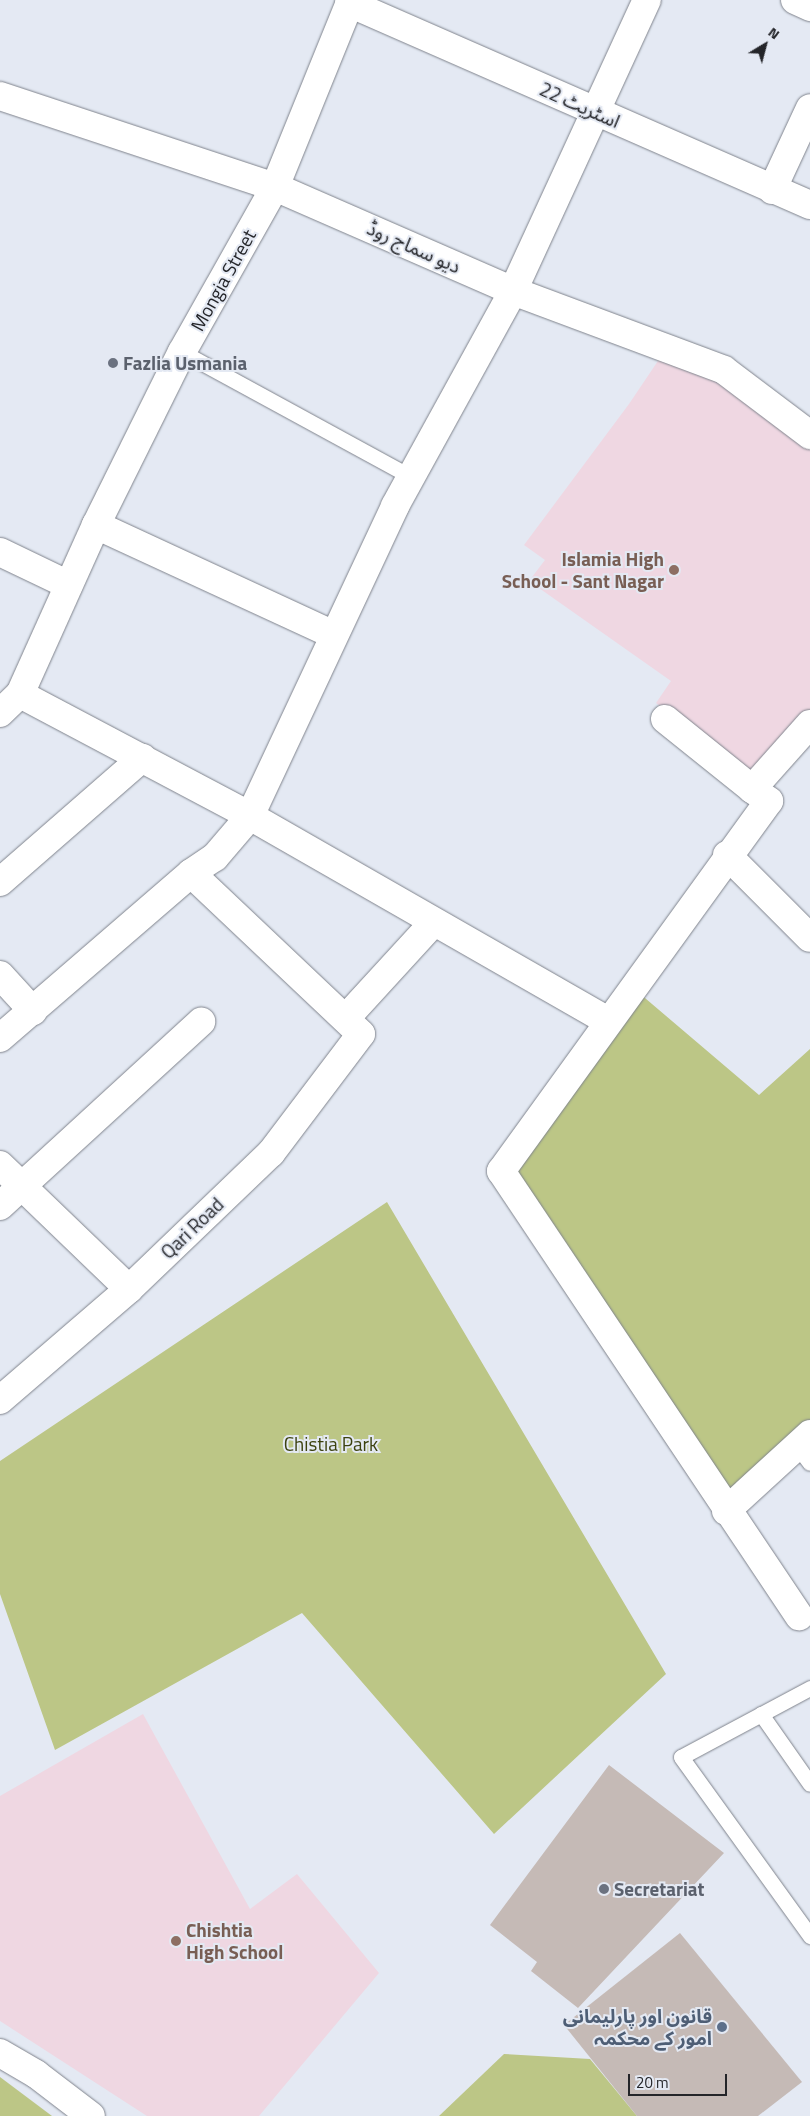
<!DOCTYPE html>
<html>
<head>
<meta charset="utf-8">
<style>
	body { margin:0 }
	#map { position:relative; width:810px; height:2116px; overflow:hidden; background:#e4e9f3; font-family:"Titillium Web","Noto Sans Arabic",sans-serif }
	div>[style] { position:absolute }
	.education>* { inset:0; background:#efd7e2 }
	.green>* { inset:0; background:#bcc686 }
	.building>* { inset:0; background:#c5bab6 }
	.roads { filter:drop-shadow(0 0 1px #7f838c) drop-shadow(0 0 1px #7f838c) }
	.lane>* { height:15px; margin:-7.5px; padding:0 7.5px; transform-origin:7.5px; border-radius:7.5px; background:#fff }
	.street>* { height:28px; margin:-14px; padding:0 14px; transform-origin:14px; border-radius:14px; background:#fff }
	.secondary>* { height:28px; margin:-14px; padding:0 14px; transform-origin:14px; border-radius:14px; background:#fff }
	.dots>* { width:14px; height:14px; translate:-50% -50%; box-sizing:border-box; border:2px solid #e4e9f3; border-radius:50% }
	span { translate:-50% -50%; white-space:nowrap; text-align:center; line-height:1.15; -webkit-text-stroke:4px #e4e9f3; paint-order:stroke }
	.street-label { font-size:19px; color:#242529 }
	.worship-label { font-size:19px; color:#5b616d; font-weight:700 }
	.left { translate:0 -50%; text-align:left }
	.education-label { font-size:19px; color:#785e54; font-weight:700 }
	.right { translate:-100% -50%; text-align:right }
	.park-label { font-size:19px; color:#3c420f }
	.service-label { font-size:19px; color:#4e5e75; font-weight:700 }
	.north { position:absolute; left:740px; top:20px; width:50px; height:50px; -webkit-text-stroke:4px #e4e9f3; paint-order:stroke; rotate:37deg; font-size:14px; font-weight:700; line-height:20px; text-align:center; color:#242529 }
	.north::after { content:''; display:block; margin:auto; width:18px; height:22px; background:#242529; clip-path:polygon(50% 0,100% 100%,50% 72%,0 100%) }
	.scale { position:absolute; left:628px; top:2074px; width:99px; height:22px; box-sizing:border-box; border:2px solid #242529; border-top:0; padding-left:6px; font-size:15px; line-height:18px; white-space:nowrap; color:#242529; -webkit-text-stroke:4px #e4e9f3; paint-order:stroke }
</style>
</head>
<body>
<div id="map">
	<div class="education">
		<i style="clip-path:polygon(666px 349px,810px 435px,810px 724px,758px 782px,656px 703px,671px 681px,529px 581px,545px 560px,524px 545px,629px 404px)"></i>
		<i style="clip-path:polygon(143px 1714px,250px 1909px,297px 1874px,379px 1973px,259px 2116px,147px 2116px,0 2021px,0 1796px)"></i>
	</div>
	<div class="green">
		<i style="clip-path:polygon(632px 987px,759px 1095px,810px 1049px,810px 1434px,726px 1511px,501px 1171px)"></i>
		<i style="clip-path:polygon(387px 1202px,666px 1674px,494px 1834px,302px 1613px,55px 1750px,0 1594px,0 1461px)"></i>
		<i style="clip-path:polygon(504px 2054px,590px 2059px,637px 2116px,439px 2116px)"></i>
		<i style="clip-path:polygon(0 2077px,52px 2116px,0 2116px)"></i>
	</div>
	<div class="building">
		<i style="clip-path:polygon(609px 1765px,724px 1853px,578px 2008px,531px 1971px,537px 1962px,490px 1925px)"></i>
		<i style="clip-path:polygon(680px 1933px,802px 2082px,758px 2116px,637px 2116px,564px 2025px)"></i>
	</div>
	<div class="roads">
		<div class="lane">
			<i style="left:182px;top:352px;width:261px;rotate:28.6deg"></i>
			<i style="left:797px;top:1446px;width:21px;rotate:53deg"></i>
			<i style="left:810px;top:1688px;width:146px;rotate:151.9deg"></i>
			<i style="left:681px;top:1757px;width:221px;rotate:54.2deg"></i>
			<i style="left:761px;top:1714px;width:85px;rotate:55deg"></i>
		</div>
		<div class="street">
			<i style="left:795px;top:0;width:17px;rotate:25deg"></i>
			<i style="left:349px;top:3px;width:503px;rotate:23.66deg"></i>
			<i style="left:772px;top:190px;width:90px;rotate:-65.1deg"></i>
			<i style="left:96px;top:525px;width:262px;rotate:24.8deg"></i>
			<i style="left:0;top:552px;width:76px;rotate:25.6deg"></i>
			<i style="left:20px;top:694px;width:260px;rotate:27.9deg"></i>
			<i style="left:250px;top:816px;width:413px;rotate:29.8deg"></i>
			<i style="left:0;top:713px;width:28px;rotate:-44deg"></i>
			<i style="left:20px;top:694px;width:185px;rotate:-65.8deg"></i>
			<i style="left:96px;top:525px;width:193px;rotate:-63.6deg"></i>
			<i style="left:182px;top:352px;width:189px;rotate:-60.6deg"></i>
			<i style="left:275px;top:187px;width:202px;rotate:-67.9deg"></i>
			<i style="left:665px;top:719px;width:112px;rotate:38.8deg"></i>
			<i style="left:752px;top:789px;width:87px;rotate:-48.3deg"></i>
			<i style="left:752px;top:789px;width:21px;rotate:35deg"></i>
			<i style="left:769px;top:801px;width:457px;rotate:125.9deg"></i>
			<i style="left:501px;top:1171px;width:536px;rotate:56.19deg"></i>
			<i style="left:727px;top:855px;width:117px;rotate:45deg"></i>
			<i style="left:0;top:882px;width:189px;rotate:-41.1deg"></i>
			<i style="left:0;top:975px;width:49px;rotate:47.5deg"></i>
			<i style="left:346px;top:1018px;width:130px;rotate:-47.5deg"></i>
			<i style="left:0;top:1038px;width:252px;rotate:-40.8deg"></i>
			<i style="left:191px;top:873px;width:29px;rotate:-34deg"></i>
			<i style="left:215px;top:857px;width:54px;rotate:-49.5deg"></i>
			<i style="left:250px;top:816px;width:342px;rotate:-64.9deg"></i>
			<i style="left:395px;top:506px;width:245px;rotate:-61.2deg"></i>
			<i style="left:513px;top:291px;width:320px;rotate:-65.3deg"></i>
			<i style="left:0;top:1165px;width:179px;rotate:43.9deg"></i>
			<i style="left:0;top:1206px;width:273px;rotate:-42.5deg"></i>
			<i style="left:0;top:1400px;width:170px;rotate:-40.7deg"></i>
			<i style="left:129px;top:1289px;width:197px;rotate:-43.8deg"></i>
			<i style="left:271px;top:1153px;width:149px;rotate:-52.9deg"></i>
			<i style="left:361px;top:1034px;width:234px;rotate:-136.6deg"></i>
			<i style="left:726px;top:1511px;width:114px;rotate:-42.5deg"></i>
		</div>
		<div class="secondary">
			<i style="left:0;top:96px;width:290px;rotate:18.3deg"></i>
			<i style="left:275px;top:187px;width:260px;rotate:23.6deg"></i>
			<i style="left:513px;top:291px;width:225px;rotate:20.5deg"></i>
			<i style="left:724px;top:370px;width:108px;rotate:37.1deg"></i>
			<i style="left:0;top:2053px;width:42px;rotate:30.3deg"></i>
			<i style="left:36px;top:2074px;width:69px;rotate:37.4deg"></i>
		</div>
	</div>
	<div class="dots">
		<i style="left:113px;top:363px;background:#6b7280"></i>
		<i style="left:674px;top:570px;background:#8d6e63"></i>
		<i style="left:604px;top:1889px;background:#6b7280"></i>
		<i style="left:176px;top:1941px;background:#8d6e63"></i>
		<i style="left:722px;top:2027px;background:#5c6f8a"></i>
	</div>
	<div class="street-label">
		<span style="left:580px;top:105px;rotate:24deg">اسٹریٹ 22</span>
		<span style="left:414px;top:247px;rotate:24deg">دیو سماج روڈ</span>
		<span style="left:223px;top:280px;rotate:-61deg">Mongia Street</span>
		<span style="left:192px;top:1228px;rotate:-44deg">Qari Road</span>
	</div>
	<div class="worship-label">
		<span class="left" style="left:123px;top:363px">Fazlia Usmania</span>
		<span class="left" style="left:614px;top:1889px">Secretariat</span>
	</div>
	<div class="education-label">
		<span class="right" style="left:664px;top:570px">Islamia High<br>School - Sant Nagar</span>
		<span class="left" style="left:186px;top:1941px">Chishtia<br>High School</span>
	</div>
	<div class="park-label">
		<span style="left:331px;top:1444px">Chistia Park</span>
	</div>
	<div class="service-label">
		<span class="right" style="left:712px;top:2027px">قانون اور پارلیمانی<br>امور کے محکمہ</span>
	</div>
	<div class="north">N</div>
	<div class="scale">20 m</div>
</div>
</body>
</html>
